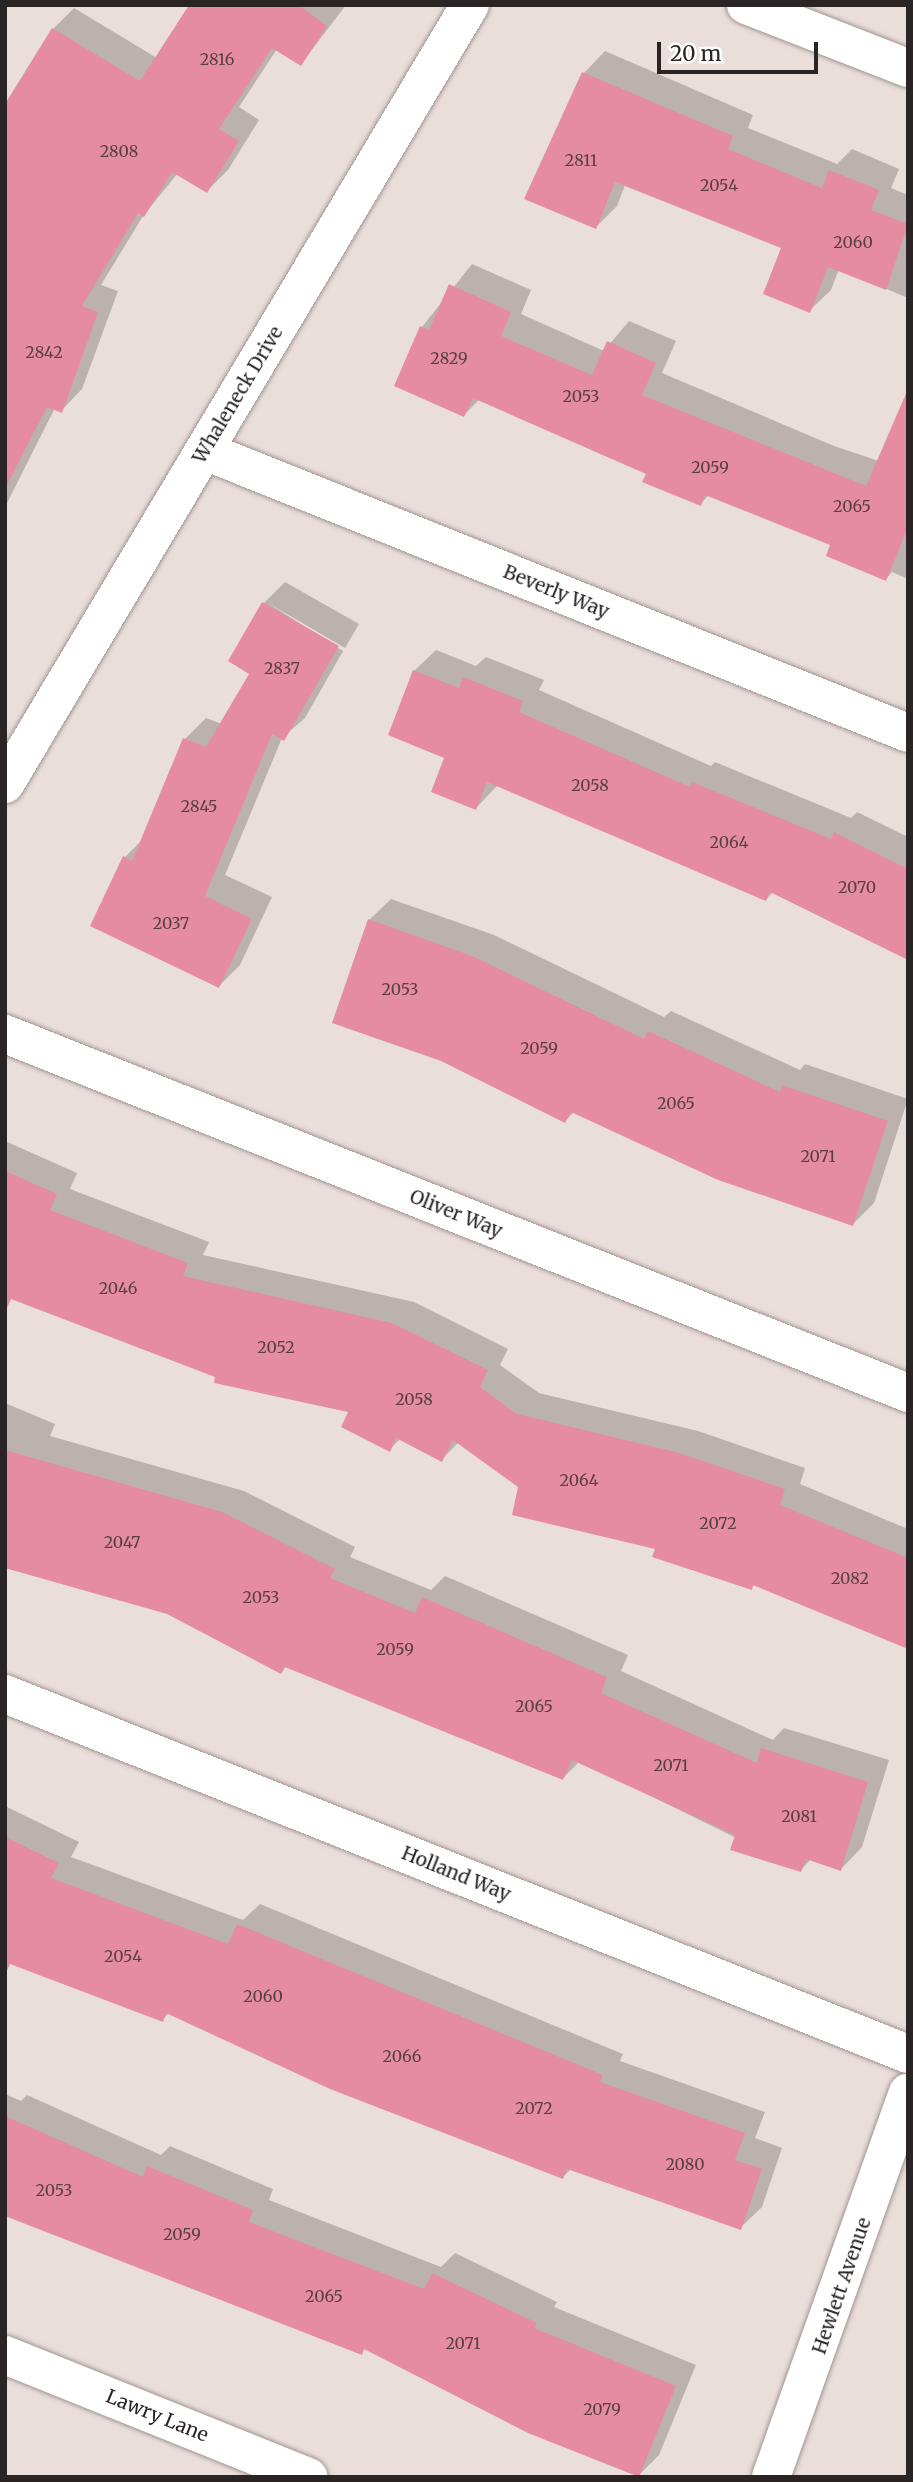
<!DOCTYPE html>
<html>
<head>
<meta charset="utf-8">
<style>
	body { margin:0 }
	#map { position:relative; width:913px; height:2482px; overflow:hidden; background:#eadeda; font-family:Merriweather,serif }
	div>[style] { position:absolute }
	.shadow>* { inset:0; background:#0003 }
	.building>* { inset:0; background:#e58ca3 }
	.roads { filter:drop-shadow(0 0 2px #a19591) drop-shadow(0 0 2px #a19591) }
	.minor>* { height:38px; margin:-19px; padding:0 19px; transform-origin:19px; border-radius:19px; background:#fff }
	span { translate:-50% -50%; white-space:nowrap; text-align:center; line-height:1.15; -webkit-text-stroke:7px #fff; paint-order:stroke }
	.number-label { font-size:16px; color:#593f44 }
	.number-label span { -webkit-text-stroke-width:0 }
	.street-label { font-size:19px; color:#2a2524 }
	.frame { position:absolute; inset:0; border:7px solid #2a2524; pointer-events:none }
	.scale { position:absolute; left:657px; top:42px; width:161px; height:32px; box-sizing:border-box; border:4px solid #2a2524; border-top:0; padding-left:9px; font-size:21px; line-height:24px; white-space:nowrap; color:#2a2524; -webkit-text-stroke:5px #fff; paint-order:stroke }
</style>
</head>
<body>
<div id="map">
	<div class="shadow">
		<i style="clip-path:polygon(191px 5px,346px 5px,301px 64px,277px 49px,239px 107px,259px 120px,228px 170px,207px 191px,178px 173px,143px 216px,101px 285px,118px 291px,82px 389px,61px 411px,55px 408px,5px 507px,5px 108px,53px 29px,74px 8px,157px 58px)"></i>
		<i style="clip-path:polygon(605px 51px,753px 115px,748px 128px,837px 164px,852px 149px,899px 169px,891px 188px,908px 195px,908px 298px,839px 269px,831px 290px,809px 311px,783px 247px,625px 185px,617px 206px,596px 227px,526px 198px,584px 73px)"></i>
		<i style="clip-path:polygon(472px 264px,531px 290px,521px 314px,604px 351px,629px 321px,676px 341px,662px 373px,834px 446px,879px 461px,908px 441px,908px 579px,892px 572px,886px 579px,833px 545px,709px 495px,700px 504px,648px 473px,480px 399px,464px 415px,422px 327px)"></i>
		<i style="clip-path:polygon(285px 582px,359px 624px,345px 648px,268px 603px,343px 651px,305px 718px,282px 738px,225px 875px,272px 897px,240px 965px,219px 986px,125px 857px,142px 840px,185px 739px,206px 718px,222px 724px,252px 673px,264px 603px)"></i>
		<i style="clip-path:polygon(436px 650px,476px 666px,486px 657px,544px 680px,539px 690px,711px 766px,715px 762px,851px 818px,857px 812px,908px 837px,908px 958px,773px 892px,766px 899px,497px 786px,476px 808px,446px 757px,414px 671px)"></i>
		<i style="clip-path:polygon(391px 899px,494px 935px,664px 1017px,671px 1011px,800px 1070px,805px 1064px,908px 1099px,874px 1203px,853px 1224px,574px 1112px,565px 1121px,369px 920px)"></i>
		<i style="clip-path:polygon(5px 1141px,77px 1173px,70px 1189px,209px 1242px,203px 1255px,414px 1302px,508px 1349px,500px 1365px,539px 1393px,698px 1431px,805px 1468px,800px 1484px,908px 1529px,908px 1647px,756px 1584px,751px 1588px,520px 1487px,459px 1442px,442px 1459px,401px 1438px,389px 1450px,351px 1411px,217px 1376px,13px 1298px,5px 1301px)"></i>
		<i style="clip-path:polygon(5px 1403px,55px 1424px,50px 1436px,244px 1491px,355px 1547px,350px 1557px,431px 1590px,445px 1576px,628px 1655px,621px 1671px,773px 1740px,784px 1728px,889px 1760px,862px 1847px,841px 1869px,811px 1859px,801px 1870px,580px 1761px,563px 1778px,287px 1666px,281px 1671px,168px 1613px,5px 1554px)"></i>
		<i style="clip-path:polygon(5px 1806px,79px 1842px,71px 1857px,243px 1920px,260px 1904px,623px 2054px,620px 2061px,765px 2112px,755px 2138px,782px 2148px,762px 2207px,740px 2228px,571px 2169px,563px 2177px,169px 2013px,162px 2020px,5px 1960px)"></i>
		<i style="clip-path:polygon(5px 2094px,21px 2101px,27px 2095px,161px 2155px,170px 2146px,273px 2189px,269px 2200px,441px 2267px,455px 2253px,557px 2302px,554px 2307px,696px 2365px,659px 2455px,638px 2476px,366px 2348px,361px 2353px,5px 2214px)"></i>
	</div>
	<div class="building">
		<i style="clip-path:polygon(189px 5px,299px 5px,327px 26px,301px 66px,272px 48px,219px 129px,239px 141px,207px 193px,172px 172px,144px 217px,138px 213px,82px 306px,98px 312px,62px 413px,47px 407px,5px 489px,5px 104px,52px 28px,140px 81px)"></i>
		<i style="clip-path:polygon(582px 72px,733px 136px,728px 149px,822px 188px,829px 170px,879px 190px,871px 210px,908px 224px,886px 290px,828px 267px,810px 313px,763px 294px,781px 248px,615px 182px,596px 229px,524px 199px)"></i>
		<i style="clip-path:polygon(449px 284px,511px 312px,501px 336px,592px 375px,607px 341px,656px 363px,642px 395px,866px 486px,908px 389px,908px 527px,886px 581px,826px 556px,830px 545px,705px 495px,701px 506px,642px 482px,646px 474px,473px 398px,464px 417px,394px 386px,420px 326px,429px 330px)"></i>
		<i style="clip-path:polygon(262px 602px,339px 646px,284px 741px,272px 734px,205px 896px,252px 919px,219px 988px,90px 926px,123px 856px,132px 861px,183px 738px,206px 747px,249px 674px,228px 661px)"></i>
		<i style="clip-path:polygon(413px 670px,459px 688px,463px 677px,523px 701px,519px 712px,690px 787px,692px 782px,831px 839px,834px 832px,908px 869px,908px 960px,770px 892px,766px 901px,487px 782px,476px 810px,431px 792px,444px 758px,388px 735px)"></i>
		<i style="clip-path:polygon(368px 919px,472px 956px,644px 1039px,648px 1031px,780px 1092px,782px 1085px,888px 1121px,853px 1226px,718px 1180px,571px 1112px,565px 1123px,441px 1061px,332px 1023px)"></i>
		<i style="clip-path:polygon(5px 1171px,57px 1194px,50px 1210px,188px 1263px,183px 1276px,392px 1323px,488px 1370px,480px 1387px,517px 1414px,676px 1452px,785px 1489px,780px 1505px,908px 1558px,908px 1649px,753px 1585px,752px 1590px,652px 1557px,655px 1549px,512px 1515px,518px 1487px,453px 1440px,442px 1462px,396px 1438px,390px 1452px,341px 1427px,348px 1412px,214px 1383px,215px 1377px,11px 1299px,5px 1312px)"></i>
		<i style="clip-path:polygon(5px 1450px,222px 1512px,335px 1569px,330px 1578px,415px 1613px,422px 1597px,607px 1677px,601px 1693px,757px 1763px,761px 1748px,868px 1782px,841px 1871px,806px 1859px,801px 1872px,730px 1850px,735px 1835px,572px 1760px,563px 1780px,285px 1667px,281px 1674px,167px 1614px,5px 1568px)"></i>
		<i style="clip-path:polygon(5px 1837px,59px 1863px,51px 1878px,228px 1944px,237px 1924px,603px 2075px,600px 2082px,745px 2133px,735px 2160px,762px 2169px,741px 2230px,567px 2169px,563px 2179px,330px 2089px,166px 2013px,163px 2022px,10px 1964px,5px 1975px)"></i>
		<i style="clip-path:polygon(5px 2116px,143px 2177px,147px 2166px,253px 2210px,249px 2222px,424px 2289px,432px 2273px,537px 2323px,534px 2328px,676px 2386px,639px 2477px,528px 2433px,364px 2349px,362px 2355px,5px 2216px)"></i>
	</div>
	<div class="roads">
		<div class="minor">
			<i style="left:746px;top:5px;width:174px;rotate:21.3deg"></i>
			<i style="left:205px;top:451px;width:757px;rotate:21.86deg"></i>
			<i style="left:5px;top:784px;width:907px;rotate:-59.17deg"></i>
			<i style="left:5px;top:1034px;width:972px;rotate:21.68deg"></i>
			<i style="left:5px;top:1694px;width:972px;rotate:21.74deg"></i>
			<i style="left:5px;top:2355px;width:327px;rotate:21.9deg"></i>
			<i style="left:771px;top:2477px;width:408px;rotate:-70.4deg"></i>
		</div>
	</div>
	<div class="number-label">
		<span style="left:217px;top:59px">2816</span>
		<span style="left:119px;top:151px">2808</span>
		<span style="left:581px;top:160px">2811</span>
		<span style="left:719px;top:185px">2054</span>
		<span style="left:853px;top:242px">2060</span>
		<span style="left:44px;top:352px">2842</span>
		<span style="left:449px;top:358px">2829</span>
		<span style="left:581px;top:396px">2053</span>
		<span style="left:710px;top:467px">2059</span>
		<span style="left:852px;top:506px">2065</span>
		<span style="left:282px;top:668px">2837</span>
		<span style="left:590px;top:785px">2058</span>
		<span style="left:199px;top:806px">2845</span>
		<span style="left:729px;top:842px">2064</span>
		<span style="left:857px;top:887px">2070</span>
		<span style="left:171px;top:923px">2037</span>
		<span style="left:400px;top:989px">2053</span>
		<span style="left:539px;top:1048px">2059</span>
		<span style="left:676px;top:1103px">2065</span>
		<span style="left:818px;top:1156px">2071</span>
		<span style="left:118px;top:1288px">2046</span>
		<span style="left:276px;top:1347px">2052</span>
		<span style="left:414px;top:1399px">2058</span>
		<span style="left:579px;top:1480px">2064</span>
		<span style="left:718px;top:1523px">2072</span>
		<span style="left:122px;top:1542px">2047</span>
		<span style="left:850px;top:1578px">2082</span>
		<span style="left:261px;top:1597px">2053</span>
		<span style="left:395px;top:1649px">2059</span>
		<span style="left:534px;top:1706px">2065</span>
		<span style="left:671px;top:1765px">2071</span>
		<span style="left:799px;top:1816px">2081</span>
		<span style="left:123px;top:1956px">2054</span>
		<span style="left:263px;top:1996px">2060</span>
		<span style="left:402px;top:2056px">2066</span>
		<span style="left:534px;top:2108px">2072</span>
		<span style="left:685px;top:2164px">2080</span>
		<span style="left:54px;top:2190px">2053</span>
		<span style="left:182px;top:2234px">2059</span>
		<span style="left:324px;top:2296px">2065</span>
		<span style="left:463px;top:2343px">2071</span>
		<span style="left:602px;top:2409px">2079</span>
	</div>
	<div class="street-label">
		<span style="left:238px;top:395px;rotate:-59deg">Whaleneck Drive</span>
		<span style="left:556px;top:592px;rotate:22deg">Beverly Way</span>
		<span style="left:456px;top:1214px;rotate:22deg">Oliver Way</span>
		<span style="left:456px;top:1874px;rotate:22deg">Holland Way</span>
		<span style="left:842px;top:2286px;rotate:-71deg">Hewlett Avenue</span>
		<span style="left:157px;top:2416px;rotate:22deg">Lawry Lane</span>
	</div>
	<div class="frame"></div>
	<div class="scale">20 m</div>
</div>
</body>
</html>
